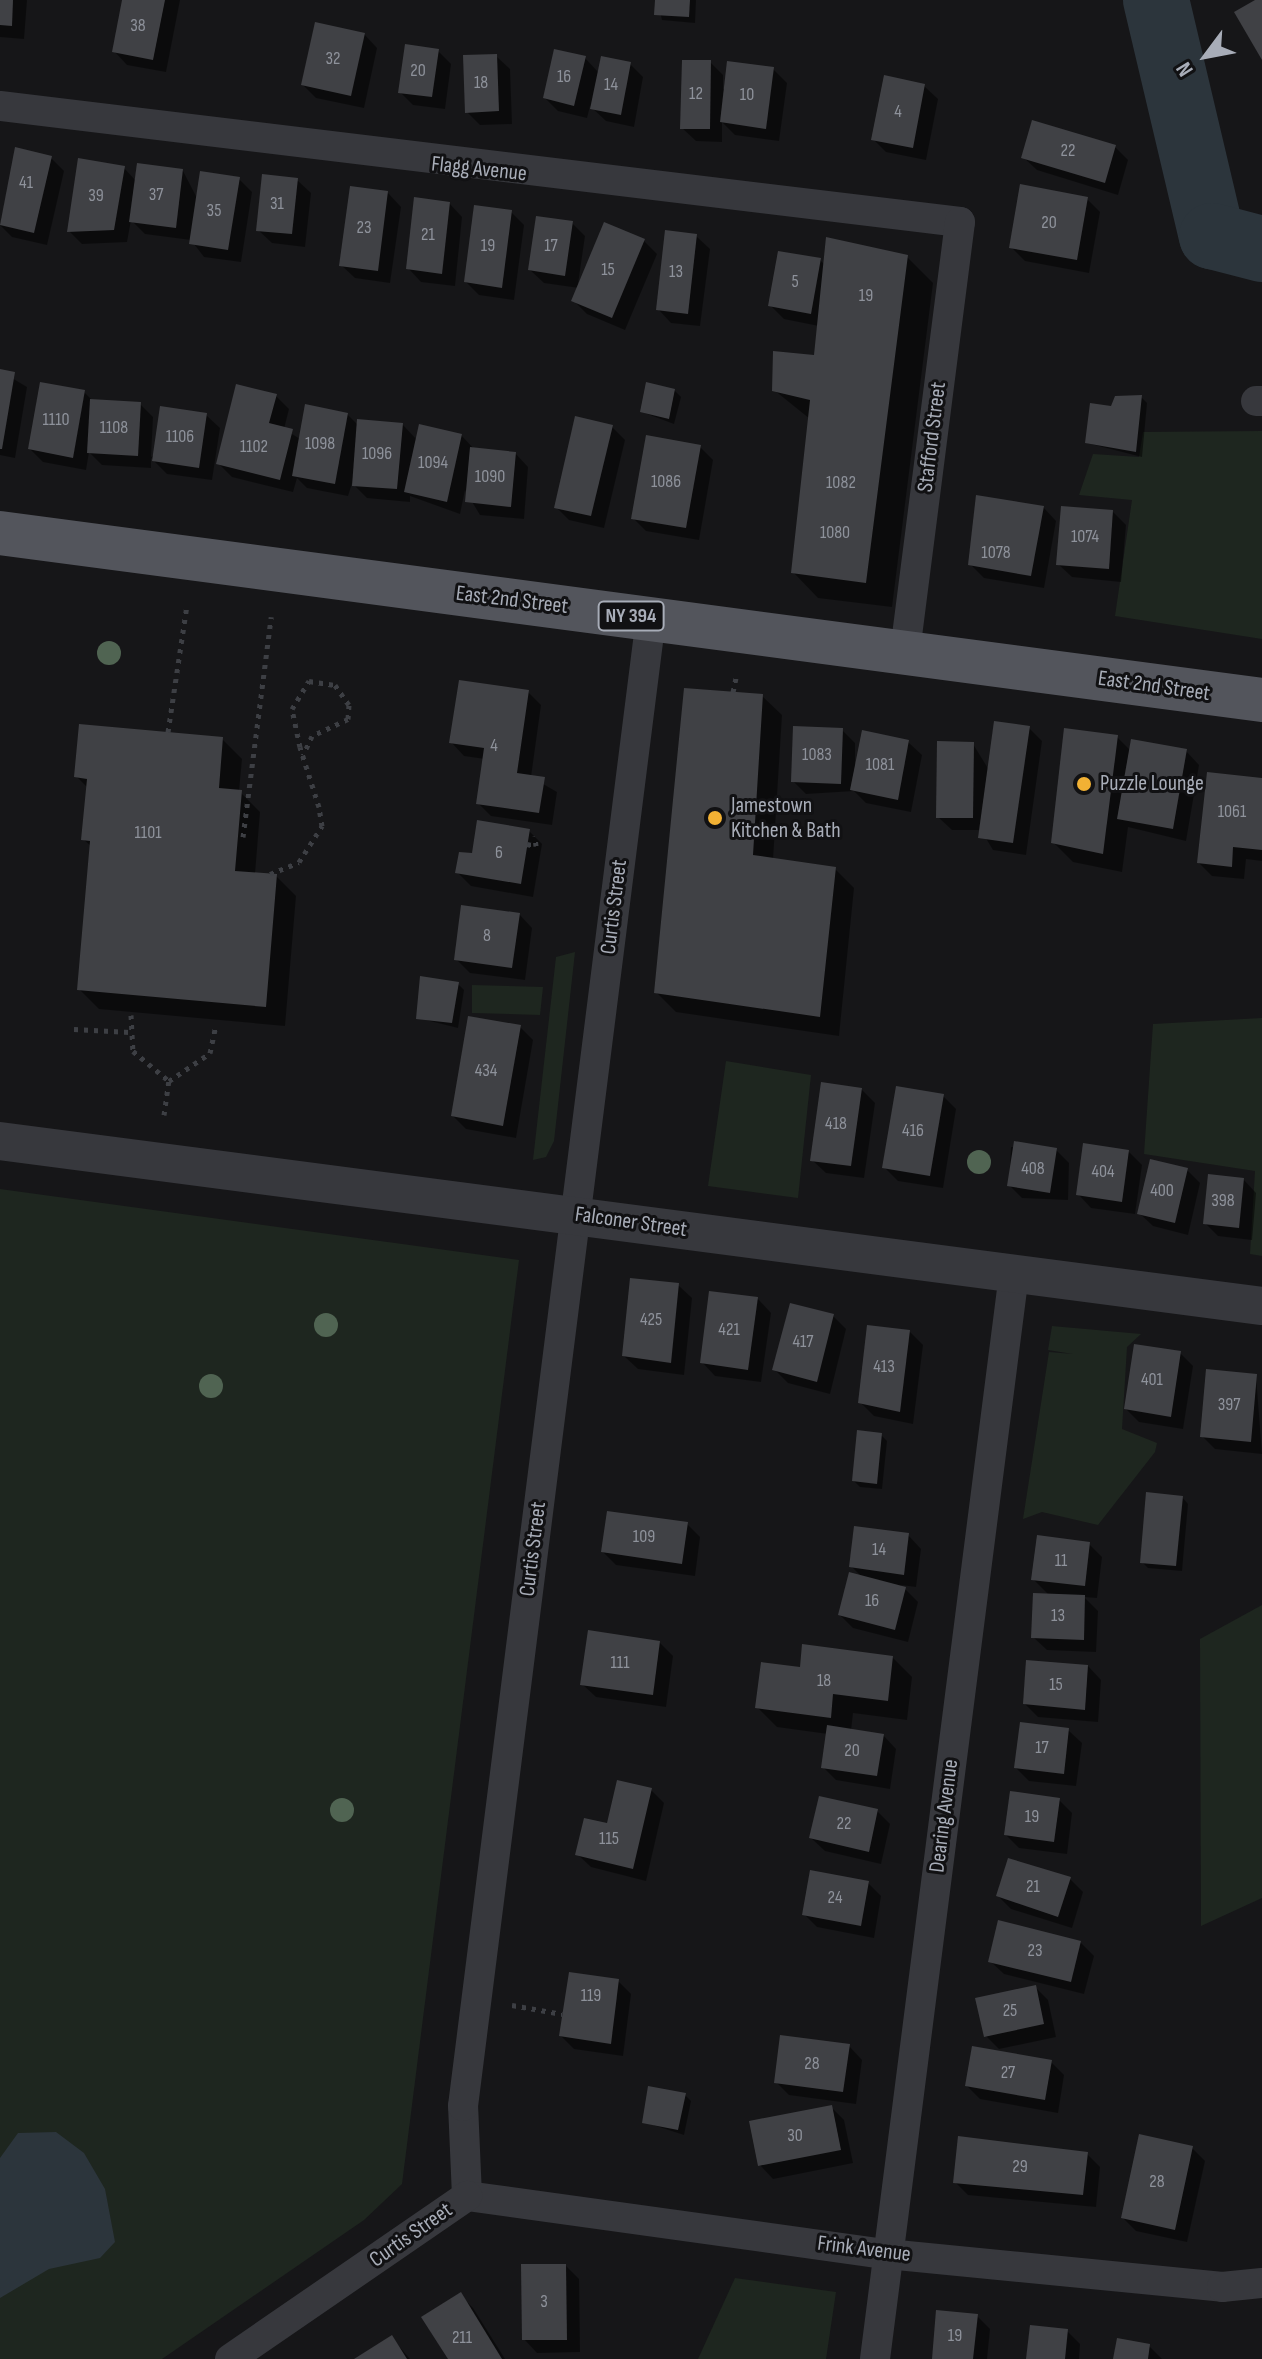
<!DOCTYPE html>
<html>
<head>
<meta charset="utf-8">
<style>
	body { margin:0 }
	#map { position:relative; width:1262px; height:2359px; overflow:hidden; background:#161618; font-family:"Sofia Sans Condensed",sans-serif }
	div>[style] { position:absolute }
	.green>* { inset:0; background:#1e261f }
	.water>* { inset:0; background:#2c353c }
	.shadow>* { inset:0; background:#0007 }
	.river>* { height:66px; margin:-33px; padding:0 33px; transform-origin:33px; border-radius:33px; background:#2c353c }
	.building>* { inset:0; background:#404145 }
	.path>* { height:5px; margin-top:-2.5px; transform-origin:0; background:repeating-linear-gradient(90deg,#3d3f44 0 4px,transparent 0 10px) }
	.minor>* { height:30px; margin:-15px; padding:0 15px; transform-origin:15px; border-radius:15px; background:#37383d }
	.tertiary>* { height:38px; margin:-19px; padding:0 19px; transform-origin:19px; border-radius:19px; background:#37383d }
	.primary>* { height:44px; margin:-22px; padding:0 22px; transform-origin:22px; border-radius:22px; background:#53555c }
	.trees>* { width:24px; height:24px; margin:-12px; border-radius:50%; background:#506452 }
	.dots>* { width:22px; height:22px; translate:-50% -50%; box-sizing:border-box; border:4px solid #111113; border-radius:50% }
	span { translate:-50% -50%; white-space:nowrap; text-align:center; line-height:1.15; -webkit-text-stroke:6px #111113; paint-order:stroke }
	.number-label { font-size:18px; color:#8e929b }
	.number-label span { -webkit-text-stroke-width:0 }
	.shield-label span { padding:2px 6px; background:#111113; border:2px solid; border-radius:6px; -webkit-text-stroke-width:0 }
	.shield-label { font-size:20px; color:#a8adb8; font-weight:700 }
	.street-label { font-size:22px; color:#a8adb8 }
	.poi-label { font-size:22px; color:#a8adb8 }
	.left { translate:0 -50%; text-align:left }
	.north { position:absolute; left:1166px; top:16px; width:80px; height:80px; -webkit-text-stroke:6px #111113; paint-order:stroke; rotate:238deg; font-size:22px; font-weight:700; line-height:32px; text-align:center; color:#a8adb8 }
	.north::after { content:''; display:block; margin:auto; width:28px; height:36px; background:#a8adb8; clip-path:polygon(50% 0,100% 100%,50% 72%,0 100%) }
</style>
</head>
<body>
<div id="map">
	<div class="green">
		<i style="clip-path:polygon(1262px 431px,1262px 639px,1115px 616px,1132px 500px,1079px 495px,1093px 454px,1139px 457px,1143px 432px)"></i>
		<i style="clip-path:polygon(575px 952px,554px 1141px,546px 1157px,533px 1160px,556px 957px)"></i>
		<i style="clip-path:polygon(472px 985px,543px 987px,540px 1015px,472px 1013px)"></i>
		<i style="clip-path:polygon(1262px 1018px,1262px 1256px,1250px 1254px,1255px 1171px,1144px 1154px,1153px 1024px)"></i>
		<i style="clip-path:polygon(726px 1061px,811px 1075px,798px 1198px,708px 1186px)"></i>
		<i style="clip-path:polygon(0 1189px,519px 1260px,402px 2184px,364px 2220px,162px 2359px,0 2359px)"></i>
		<i style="clip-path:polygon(1052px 1326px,1141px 1334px,1127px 1347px,1122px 1429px,1157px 1443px,1155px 1452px,1098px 1525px,1042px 1512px,1023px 1519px,1049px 1352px,1073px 1354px,1048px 1350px)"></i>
		<i style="clip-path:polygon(1262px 1605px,1262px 1898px,1201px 1926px,1200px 1639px)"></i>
		<i style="clip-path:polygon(735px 2278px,836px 2292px,826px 2359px,698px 2359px)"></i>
	</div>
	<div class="water">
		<i style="clip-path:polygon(56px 2132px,84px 2153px,105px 2189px,115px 2242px,100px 2258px,49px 2269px,0 2298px,0 2158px,18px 2133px)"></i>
	</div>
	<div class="shadow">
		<i style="clip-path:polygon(0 0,27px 0,24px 39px,0 37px)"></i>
		<i style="clip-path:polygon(124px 0,180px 0,166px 72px,127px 65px,114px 51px)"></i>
		<i style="clip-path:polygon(657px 0,696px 0,695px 23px,662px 20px)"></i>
		<i style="clip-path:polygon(364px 34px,377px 48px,364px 108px,316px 98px,303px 85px)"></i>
		<i style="clip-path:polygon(438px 51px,451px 64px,445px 109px,413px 105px,400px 92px)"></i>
		<i style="clip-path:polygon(496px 56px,510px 69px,512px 124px,480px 125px,467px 112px)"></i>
		<i style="clip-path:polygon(585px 58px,599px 73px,630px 64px,643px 77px,634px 127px,606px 121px,590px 106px,587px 118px,558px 111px,545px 98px)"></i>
		<i style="clip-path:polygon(710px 62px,723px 75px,723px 89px,773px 69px,787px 83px,779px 141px,735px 135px,722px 122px,722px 142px,696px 141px,682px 128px)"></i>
		<i style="clip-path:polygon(924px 86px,938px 99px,926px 160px,886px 152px,873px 139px)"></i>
		<i style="clip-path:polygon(1115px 147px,1128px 160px,1118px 195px,1037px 170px,1023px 157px)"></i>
		<i style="clip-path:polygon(16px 150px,51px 158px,64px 171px,47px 245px,12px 237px,0 225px)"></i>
		<i style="clip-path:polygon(124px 168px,136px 181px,183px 171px,198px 200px,239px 179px,252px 192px,241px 262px,204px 257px,191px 240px,145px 234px,131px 220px,127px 242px,82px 244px,69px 231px)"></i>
		<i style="clip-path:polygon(297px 180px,311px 193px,305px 247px,272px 243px,258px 230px)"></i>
		<i style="clip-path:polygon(388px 193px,401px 207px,390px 283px,355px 278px,341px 265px)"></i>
		<i style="clip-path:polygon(1087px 199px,1100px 212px,1089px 273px,1025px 261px,1012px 248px)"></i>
		<i style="clip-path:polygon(449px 203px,462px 217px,455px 286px,421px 282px,408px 268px)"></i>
		<i style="clip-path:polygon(511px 212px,524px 225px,514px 300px,479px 295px,466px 282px)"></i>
		<i style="clip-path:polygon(572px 223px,585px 236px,578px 284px,644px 241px,657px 254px,625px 330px,587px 314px,573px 300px,579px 288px,544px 283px,530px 270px)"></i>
		<i style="clip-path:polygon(696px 236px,710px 249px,700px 326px,671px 323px,658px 309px)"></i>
		<i style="clip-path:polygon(907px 257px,933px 283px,892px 607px,818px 598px,793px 572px,810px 419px,774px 390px,816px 357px,819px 326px,784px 319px,771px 306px,820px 260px,826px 266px)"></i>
		<i style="clip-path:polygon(0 371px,27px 387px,15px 458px,0 455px)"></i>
		<i style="clip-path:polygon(674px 390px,681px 397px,674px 424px,642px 412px)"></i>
		<i style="clip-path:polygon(84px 392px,93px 401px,140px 404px,153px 417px,151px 457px,206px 415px,220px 428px,212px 480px,167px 474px,151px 458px,151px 468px,102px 465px,89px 452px,86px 470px,43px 462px,30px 449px)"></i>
		<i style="clip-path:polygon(276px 396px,289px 409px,284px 429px,300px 439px,347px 414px,359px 426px,402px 424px,417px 440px,461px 435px,475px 450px,515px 453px,528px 467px,524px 519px,480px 515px,465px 490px,460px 514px,410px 496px,410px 502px,367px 498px,354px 485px,355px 474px,348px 496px,307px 488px,297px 478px,293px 492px,232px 477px,219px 464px)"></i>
		<i style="clip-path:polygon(1141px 397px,1147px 403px,1142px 457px,1087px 443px,1112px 408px)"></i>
		<i style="clip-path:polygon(612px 427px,625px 440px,604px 528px,569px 520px,556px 507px)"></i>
		<i style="clip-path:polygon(700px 447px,713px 460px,699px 540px,646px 531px,633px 518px)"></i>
		<i style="clip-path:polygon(1043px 507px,1056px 521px,1044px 588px,984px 578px,970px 564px)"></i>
		<i style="clip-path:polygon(1113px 512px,1126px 525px,1121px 582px,1072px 577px,1058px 564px)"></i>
		<i style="clip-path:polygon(528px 692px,541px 705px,531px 777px,557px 792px,552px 825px,491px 816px,478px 803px,485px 759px,464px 756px,451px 742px)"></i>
		<i style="clip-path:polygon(762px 696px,782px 715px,773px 860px,835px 869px,854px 888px,839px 1036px,676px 1012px,656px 992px)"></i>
		<i style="clip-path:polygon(1029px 728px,1042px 741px,1026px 855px,993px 850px,981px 830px,952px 830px,938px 817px,973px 744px,989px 770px)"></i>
		<i style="clip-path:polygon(842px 730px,855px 743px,855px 764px,908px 742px,922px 755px,911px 812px,866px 803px,854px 791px,806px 794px,793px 781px)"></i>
		<i style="clip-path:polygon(1117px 737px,1131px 751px,1186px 751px,1199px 765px,1186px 841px,1128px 827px,1122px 872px,1073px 862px,1053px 842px)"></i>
		<i style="clip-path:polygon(222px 739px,242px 759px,239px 791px,260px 812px,255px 874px,276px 876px,296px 896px,285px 1026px,99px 1009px,79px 989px,92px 847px,83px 839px,88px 788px,76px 776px)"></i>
		<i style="clip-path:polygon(1262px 780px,1262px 861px,1246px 859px,1244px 879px,1212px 876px,1199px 863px)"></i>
		<i style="clip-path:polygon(529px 831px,542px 844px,533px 897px,471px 886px,458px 873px,473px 856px)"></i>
		<i style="clip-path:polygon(519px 914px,532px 928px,525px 980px,470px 973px,456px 959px)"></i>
		<i style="clip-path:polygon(458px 984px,464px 990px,458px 1028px,418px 1018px)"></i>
		<i style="clip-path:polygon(520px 1027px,533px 1040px,516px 1138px,466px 1129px,453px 1116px)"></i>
		<i style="clip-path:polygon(861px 1089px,875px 1103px,864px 1178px,826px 1173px,812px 1160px)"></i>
		<i style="clip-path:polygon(943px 1096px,956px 1109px,943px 1188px,898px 1181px,884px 1167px)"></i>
		<i style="clip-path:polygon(1011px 1147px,1056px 1150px,1069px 1163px,1068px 1200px,1022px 1198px,1009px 1185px)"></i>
		<i style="clip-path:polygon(1128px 1151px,1142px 1165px,1135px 1214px,1091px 1208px,1078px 1194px)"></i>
		<i style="clip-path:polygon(1187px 1170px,1200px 1183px,1188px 1235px,1153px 1226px,1139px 1213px)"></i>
		<i style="clip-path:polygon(1243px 1179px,1256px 1193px,1252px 1240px,1218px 1236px,1205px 1223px)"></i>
		<i style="clip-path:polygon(678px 1285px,692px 1298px,684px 1375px,638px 1369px,624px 1356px)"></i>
		<i style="clip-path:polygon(758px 1299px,771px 1313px,761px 1382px,715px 1376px,702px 1362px)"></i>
		<i style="clip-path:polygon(833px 1316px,846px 1329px,830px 1394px,788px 1383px,775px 1370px)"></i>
		<i style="clip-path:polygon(910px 1332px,923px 1345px,913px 1424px,874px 1416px,860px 1402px)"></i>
		<i style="clip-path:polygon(1180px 1353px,1193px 1366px,1183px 1429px,1139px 1422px,1126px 1409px)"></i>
		<i style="clip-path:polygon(1256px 1376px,1262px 1454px,1215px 1449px,1202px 1436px)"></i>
		<i style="clip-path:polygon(881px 1435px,887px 1441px,882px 1489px,860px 1487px,854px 1481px)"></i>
		<i style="clip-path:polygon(1182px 1497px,1188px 1504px,1182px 1571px,1148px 1568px,1142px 1562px)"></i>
		<i style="clip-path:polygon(687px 1524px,700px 1537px,695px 1576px,616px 1565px,603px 1552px)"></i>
		<i style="clip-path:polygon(908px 1535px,921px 1549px,916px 1587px,901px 1585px,918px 1602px,908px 1642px,853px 1628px,840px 1615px,862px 1577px,851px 1566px)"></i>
		<i style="clip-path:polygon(1089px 1544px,1102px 1557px,1097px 1598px,1084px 1597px,1098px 1611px,1096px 1652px,1047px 1650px,1033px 1637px,1050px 1596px,1033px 1579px)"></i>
		<i style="clip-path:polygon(659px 1642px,673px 1656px,666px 1707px,596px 1697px,582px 1684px)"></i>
		<i style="clip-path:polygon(892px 1657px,912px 1677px,907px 1720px,853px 1713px,851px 1731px,883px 1735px,896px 1749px,890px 1789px,836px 1780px,823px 1767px,828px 1734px,777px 1727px,757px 1707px,802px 1670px)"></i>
		<i style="clip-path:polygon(1088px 1666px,1101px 1680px,1098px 1722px,1038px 1717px,1025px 1704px)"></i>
		<i style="clip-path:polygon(1068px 1730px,1082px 1743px,1076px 1786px,1029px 1781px,1016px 1768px)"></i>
		<i style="clip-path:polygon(651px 1790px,664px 1803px,646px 1881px,591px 1867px,577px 1854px)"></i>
		<i style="clip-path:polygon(1059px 1800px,1072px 1813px,1067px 1854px,1019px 1848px,1006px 1835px)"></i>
		<i style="clip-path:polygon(877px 1811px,890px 1824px,881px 1864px,825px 1851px,811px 1838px)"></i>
		<i style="clip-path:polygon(1070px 1879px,1083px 1892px,1072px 1928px,1011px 1909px,998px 1896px)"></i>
		<i style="clip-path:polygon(868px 1883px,881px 1896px,874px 1938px,817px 1927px,804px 1914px)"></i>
		<i style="clip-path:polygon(1080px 1942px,1094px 1956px,1084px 1994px,1004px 1974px,990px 1961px)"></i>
		<i style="clip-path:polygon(618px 1981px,631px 1994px,623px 2056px,574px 2049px,561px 2036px)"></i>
		<i style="clip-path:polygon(1035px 1987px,1048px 2000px,1056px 2037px,999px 2049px,986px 2036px)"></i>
		<i style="clip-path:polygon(849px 2046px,862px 2060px,856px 2104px,789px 2095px,776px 2082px)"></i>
		<i style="clip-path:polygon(1051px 2062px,1064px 2075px,1058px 2113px,980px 2099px,967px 2086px)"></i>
		<i style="clip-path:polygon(685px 2095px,691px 2101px,684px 2135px,644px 2122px)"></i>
		<i style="clip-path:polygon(831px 2107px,844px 2120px,853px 2163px,773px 2179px,760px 2165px)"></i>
		<i style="clip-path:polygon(1192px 2148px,1205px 2161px,1187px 2242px,1136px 2231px,1123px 2218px)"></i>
		<i style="clip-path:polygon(1087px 2154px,1100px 2167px,1096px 2207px,968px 2195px,955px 2182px)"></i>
		<i style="clip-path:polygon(566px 2266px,579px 2279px,580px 2352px,537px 2353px,524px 2339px)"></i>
		<i style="clip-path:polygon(460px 2295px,473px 2308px,505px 2359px,450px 2359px)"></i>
		<i style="clip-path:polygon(977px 2316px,990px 2329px,987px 2359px,934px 2359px)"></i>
		<i style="clip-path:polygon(1067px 2331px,1080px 2344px,1079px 2359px,1028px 2359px)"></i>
		<i style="clip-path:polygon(392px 2338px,410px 2359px,357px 2359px)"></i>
		<i style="clip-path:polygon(1149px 2346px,1162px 2359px,1115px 2359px)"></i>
	</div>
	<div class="river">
		<i style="left:1156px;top:0;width:243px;rotate:76.7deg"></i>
		<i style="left:1212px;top:236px;width:52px;rotate:14.6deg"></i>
	</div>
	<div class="building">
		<i style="clip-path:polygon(0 0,13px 0,12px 26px,0 25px)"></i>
		<i style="clip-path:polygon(122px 0,165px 0,153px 60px,112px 52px)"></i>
		<i style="clip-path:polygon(655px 0,690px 0,689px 17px,654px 15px)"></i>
		<i style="clip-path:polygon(1255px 0,1262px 0,1262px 60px,1234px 12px)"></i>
		<i style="clip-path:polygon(315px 22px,365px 33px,351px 96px,301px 85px)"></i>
		<i style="clip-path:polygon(405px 44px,439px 49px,432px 97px,398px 93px)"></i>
		<i style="clip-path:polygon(554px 49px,586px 56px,574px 106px,543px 98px)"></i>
		<i style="clip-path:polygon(497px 54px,499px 111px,465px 113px,463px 55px)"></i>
		<i style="clip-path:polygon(601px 56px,631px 62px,621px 115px,590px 109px)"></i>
		<i style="clip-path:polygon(682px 60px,711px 60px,710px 129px,680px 129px)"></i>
		<i style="clip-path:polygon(727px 61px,774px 67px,766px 129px,720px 122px)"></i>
		<i style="clip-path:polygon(884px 75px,925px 84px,913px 148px,871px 140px)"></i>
		<i style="clip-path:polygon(1032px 120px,1116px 145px,1105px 183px,1021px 158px)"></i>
		<i style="clip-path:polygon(15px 147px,52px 156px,34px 233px,0 225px)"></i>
		<i style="clip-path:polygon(78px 158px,125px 166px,114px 230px,67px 232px)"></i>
		<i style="clip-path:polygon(137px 163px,183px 169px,176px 228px,129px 222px)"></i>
		<i style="clip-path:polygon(200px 171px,240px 177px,228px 250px,189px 244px)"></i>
		<i style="clip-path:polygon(262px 174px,298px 178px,292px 234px,256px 231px)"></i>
		<i style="clip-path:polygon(1020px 184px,1088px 197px,1077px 260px,1009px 248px)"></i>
		<i style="clip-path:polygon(350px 186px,388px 191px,378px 271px,339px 266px)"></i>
		<i style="clip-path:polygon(414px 197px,450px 202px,442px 274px,406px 269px)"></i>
		<i style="clip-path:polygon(474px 205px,512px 210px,502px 288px,464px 282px)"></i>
		<i style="clip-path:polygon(536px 216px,573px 221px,565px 276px,528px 270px)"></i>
		<i style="clip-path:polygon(604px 222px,645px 239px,612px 318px,571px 301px)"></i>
		<i style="clip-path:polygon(665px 230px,697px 234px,688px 314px,656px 310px)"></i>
		<i style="clip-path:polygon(826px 237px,908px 255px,866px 583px,791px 573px,810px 400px,772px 391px,773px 351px,814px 355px)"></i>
		<i style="clip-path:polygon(778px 251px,821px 258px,811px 314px,768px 306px)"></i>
		<i style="clip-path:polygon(0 369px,15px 372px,2px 449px,0 449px)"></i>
		<i style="clip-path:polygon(40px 382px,85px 390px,73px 458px,28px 449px)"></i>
		<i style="clip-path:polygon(646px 382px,675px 389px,669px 419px,640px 412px)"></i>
		<i style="clip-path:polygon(236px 384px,277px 394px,269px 423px,293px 429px,280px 480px,216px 464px)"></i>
		<i style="clip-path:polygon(1142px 395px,1136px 452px,1085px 443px,1090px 403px,1111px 406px,1115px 396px)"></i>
		<i style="clip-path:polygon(90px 399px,141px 402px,138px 456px,87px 453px)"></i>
		<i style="clip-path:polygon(305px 404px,348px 413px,335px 484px,292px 476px)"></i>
		<i style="clip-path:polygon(160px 406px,207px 413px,199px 468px,152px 461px)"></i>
		<i style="clip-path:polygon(575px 416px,613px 425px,591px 516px,554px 508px)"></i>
		<i style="clip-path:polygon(357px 419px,403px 423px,397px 489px,352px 486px)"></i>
		<i style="clip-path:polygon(419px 424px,462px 434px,447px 502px,404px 492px)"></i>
		<i style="clip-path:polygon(646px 435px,701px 445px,686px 528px,631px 519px)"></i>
		<i style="clip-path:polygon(470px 447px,516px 452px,511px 507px,465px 502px)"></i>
		<i style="clip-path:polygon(976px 495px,1044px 506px,1031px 576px,968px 565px)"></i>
		<i style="clip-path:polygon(1061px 506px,1113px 510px,1109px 569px,1056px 565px)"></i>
		<i style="clip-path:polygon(459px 680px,529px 690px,517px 773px,545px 777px,539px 813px,476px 804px,484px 748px,449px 743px)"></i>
		<i style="clip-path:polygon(684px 688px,763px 694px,753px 855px,836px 867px,820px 1017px,654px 993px)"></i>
		<i style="clip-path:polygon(994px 721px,1030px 726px,1013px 843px,978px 838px)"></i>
		<i style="clip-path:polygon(79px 724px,223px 737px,219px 788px,242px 790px,235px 871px,277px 874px,266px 1007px,77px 990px,90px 841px,81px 840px,87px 779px,74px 777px)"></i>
		<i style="clip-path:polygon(793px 726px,843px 728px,841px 784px,791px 782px)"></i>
		<i style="clip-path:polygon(1064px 728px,1118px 735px,1103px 854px,1051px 843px)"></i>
		<i style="clip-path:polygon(862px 730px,909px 740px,898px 800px,850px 790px)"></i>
		<i style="clip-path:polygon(1131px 739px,1187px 749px,1173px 829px,1117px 819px)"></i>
		<i style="clip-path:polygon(937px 741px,974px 742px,973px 818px,936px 818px)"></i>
		<i style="clip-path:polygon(1207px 772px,1262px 778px,1262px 850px,1233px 847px,1232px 867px,1197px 863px)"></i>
		<i style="clip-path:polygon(477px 820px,530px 829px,521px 884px,455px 873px,459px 852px,472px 853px)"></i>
		<i style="clip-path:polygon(461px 905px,520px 913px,512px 968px,454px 960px)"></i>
		<i style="clip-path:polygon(420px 976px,459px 982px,452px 1023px,416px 1019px)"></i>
		<i style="clip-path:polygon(468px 1016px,521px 1025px,503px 1126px,451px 1116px)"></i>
		<i style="clip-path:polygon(821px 1082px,862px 1088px,851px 1166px,810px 1161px)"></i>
		<i style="clip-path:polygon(896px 1086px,944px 1094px,930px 1176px,882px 1168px)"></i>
		<i style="clip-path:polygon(1014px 1141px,1057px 1148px,1050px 1193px,1007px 1186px)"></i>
		<i style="clip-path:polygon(1083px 1143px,1129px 1150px,1122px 1202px,1076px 1195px)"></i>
		<i style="clip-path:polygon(1150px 1159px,1188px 1168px,1175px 1223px,1137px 1214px)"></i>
		<i style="clip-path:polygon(1208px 1174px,1244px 1178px,1239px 1228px,1203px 1224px)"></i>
		<i style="clip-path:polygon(630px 1278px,679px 1283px,671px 1363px,622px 1356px)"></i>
		<i style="clip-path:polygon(709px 1291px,758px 1297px,748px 1370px,700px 1363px)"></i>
		<i style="clip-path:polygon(790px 1303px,834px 1314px,817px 1382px,772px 1370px)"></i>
		<i style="clip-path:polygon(867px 1325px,910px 1330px,900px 1412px,858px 1403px)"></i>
		<i style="clip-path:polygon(1134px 1344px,1181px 1351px,1171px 1417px,1124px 1409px)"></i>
		<i style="clip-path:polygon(1206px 1369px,1257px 1374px,1251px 1442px,1200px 1437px)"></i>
		<i style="clip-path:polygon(857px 1430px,882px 1433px,877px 1484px,852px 1481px)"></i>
		<i style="clip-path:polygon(1146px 1492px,1183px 1496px,1176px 1566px,1140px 1563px)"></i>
		<i style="clip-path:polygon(607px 1511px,688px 1522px,682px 1564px,601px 1552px)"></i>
		<i style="clip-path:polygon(854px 1526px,909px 1533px,904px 1575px,849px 1567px)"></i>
		<i style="clip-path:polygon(1037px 1535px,1090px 1542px,1085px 1586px,1031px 1580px)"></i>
		<i style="clip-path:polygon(849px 1572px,906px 1587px,895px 1630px,838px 1615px)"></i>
		<i style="clip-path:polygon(1033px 1593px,1085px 1595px,1084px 1640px,1031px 1638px)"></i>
		<i style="clip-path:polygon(588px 1630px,660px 1641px,653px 1695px,580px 1685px)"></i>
		<i style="clip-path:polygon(802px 1644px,893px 1656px,888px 1701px,833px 1694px,831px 1718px,755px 1708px,761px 1662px,800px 1667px)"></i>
		<i style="clip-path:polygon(1026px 1660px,1088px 1665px,1085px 1710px,1023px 1704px)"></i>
		<i style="clip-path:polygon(1020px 1722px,1069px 1728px,1064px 1774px,1014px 1768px)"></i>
		<i style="clip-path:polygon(827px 1725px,884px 1734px,877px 1776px,821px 1768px)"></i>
		<i style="clip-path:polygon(617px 1780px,652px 1788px,633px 1869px,575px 1855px,584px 1818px,607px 1823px)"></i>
		<i style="clip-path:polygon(1010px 1791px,1060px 1798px,1054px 1842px,1004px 1835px)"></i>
		<i style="clip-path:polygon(819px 1796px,878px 1809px,869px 1852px,809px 1838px)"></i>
		<i style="clip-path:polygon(1008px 1858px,1071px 1877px,1058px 1917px,996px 1896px)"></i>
		<i style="clip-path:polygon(810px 1870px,869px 1881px,861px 1926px,802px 1915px)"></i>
		<i style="clip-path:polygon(998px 1920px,1081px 1941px,1071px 1982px,988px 1962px)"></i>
		<i style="clip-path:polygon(569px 1972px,619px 1979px,611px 2044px,559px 2036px)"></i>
		<i style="clip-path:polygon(1036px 1985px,1044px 2024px,984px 2037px,975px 1998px)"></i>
		<i style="clip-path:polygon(780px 2035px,850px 2044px,843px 2092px,774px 2083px)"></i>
		<i style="clip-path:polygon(972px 2046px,1052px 2060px,1045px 2100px,965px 2086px)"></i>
		<i style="clip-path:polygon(648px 2086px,686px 2093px,678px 2130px,642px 2123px)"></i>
		<i style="clip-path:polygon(832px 2105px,841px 2150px,758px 2166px,749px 2121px)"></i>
		<i style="clip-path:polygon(1139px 2134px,1193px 2146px,1175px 2230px,1121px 2218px)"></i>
		<i style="clip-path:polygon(958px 2136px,1088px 2152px,1083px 2195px,953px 2183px)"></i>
		<i style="clip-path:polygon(521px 2264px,566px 2264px,567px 2340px,522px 2340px)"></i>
		<i style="clip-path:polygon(461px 2292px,502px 2359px,448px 2359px,421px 2317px)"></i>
		<i style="clip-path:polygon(936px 2310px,978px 2314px,973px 2359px,932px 2359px)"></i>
		<i style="clip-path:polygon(1030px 2325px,1068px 2329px,1065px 2359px,1026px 2359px)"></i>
		<i style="clip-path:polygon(392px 2335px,407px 2359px,354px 2359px)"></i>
		<i style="clip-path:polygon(1117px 2338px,1150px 2344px,1148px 2359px,1113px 2359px)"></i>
	</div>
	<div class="path">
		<i style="left:733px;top:692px;width:14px;rotate:-78deg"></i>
		<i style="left:168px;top:732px;width:128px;rotate:-81.5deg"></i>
		<i style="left:243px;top:837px;width:222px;rotate:-82.7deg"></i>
		<i style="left:527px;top:844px;width:9px;rotate:13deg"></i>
		<i style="left:536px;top:846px;width:10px;rotate:-96deg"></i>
		<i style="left:270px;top:874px;width:31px;rotate:-22deg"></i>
		<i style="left:299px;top:862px;width:43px;rotate:-57.4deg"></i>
		<i style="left:322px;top:826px;width:19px;rotate:-99deg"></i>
		<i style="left:319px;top:807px;width:63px;rotate:-107.6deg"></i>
		<i style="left:300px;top:747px;width:39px;rotate:-102deg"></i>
		<i style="left:292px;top:709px;width:33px;rotate:-59deg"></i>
		<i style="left:309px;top:681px;width:26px;rotate:9deg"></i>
		<i style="left:335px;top:685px;width:24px;rotate:55deg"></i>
		<i style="left:349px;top:705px;width:14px;rotate:94deg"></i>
		<i style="left:348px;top:719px;width:40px;rotate:155deg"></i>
		<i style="left:312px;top:736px;width:21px;rotate:115deg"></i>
		<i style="left:131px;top:1015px;width:36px;rotate:87deg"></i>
		<i style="left:133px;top:1051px;width:47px;rotate:39.8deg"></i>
		<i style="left:74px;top:1029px;width:56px;rotate:3.1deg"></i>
		<i style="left:164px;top:1115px;width:34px;rotate:-82deg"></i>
		<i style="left:169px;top:1081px;width:50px;rotate:-34.3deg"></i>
		<i style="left:210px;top:1053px;width:29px;rotate:-78deg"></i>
		<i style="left:512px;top:2005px;width:51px;rotate:10.2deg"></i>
	</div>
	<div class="minor">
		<i style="left:0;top:106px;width:967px;rotate:6.89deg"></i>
		<i style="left:960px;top:222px;width:434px;rotate:97.3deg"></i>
		<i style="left:1256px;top:401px;width:6px"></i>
		<i style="left:467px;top:2196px;width:90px;rotate:-92.5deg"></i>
		<i style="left:463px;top:2106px;width:1500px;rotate:-82.8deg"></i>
		<i style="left:467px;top:2196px;width:424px;rotate:7.9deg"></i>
		<i style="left:887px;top:2254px;width:337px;rotate:5.6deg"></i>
		<i style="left:1222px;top:2287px;width:40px;rotate:-5.7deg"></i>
		<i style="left:230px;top:2359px;width:288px;rotate:-34.5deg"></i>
		<i style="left:875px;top:2359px;width:1094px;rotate:-82.7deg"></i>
	</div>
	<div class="tertiary">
		<i style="left:0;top:1141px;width:1273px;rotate:7.45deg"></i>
	</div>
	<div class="primary">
		<i style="left:0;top:533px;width:1273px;rotate:7.54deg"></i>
	</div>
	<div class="trees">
		<i style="left:109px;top:653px"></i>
		<i style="left:979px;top:1162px"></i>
		<i style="left:326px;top:1325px"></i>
		<i style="left:211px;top:1386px"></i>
		<i style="left:342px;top:1810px"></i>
	</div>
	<div class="dots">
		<i style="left:1084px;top:784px;background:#f2b134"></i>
		<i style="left:715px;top:818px;background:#f2b134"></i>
	</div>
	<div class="number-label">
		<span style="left:138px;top:26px">38</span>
		<span style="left:333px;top:59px">32</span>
		<span style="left:418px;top:71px">20</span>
		<span style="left:564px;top:77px">16</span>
		<span style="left:481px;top:83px">18</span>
		<span style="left:611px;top:85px">14</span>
		<span style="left:696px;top:94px">12</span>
		<span style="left:747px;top:95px">10</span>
		<span style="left:898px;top:112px">4</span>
		<span style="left:1068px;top:151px">22</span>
		<span style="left:26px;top:183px">41</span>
		<span style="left:156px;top:195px">37</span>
		<span style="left:96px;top:196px">39</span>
		<span style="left:277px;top:204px">31</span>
		<span style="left:214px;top:211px">35</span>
		<span style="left:1049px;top:223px">20</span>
		<span style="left:364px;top:228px">23</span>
		<span style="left:428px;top:235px">21</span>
		<span style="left:488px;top:246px">19</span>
		<span style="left:551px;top:246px">17</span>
		<span style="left:608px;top:270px">15</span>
		<span style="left:676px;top:272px">13</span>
		<span style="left:795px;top:282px">5</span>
		<span style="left:866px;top:296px">19</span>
		<span style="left:56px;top:420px">1110</span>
		<span style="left:114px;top:428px">1108</span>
		<span style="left:180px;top:437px">1106</span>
		<span style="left:320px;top:444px">1098</span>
		<span style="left:254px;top:447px">1102</span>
		<span style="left:377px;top:454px">1096</span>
		<span style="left:433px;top:463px">1094</span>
		<span style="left:490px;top:477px">1090</span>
		<span style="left:666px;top:482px">1086</span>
		<span style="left:841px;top:483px">1082</span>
		<span style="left:835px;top:533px">1080</span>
		<span style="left:1085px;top:537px">1074</span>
		<span style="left:996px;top:553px">1078</span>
		<span style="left:494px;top:746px">4</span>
		<span style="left:817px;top:755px">1083</span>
		<span style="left:880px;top:765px">1081</span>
		<span style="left:1232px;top:812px">1061</span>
		<span style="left:148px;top:833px">1101</span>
		<span style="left:499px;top:853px">6</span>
		<span style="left:487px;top:936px">8</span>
		<span style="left:486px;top:1071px">434</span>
		<span style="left:836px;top:1124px">418</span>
		<span style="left:913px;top:1131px">416</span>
		<span style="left:1033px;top:1169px">408</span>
		<span style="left:1103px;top:1172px">404</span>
		<span style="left:1162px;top:1191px">400</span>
		<span style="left:1223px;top:1201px">398</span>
		<span style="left:651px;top:1320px">425</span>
		<span style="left:729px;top:1330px">421</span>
		<span style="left:803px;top:1342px">417</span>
		<span style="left:884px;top:1367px">413</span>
		<span style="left:1152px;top:1380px">401</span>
		<span style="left:1229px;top:1405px">397</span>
		<span style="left:644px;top:1537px">109</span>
		<span style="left:879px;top:1550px">14</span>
		<span style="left:1061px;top:1561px">11</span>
		<span style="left:872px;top:1601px">16</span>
		<span style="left:1058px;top:1616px">13</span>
		<span style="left:620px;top:1663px">111</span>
		<span style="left:824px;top:1681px">18</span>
		<span style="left:1056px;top:1685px">15</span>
		<span style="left:1042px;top:1748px">17</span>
		<span style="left:852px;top:1751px">20</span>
		<span style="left:1032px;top:1817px">19</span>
		<span style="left:844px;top:1824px">22</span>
		<span style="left:609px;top:1839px">115</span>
		<span style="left:1033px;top:1887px">21</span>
		<span style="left:835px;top:1898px">24</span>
		<span style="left:1035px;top:1951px">23</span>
		<span style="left:591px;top:1996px">119</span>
		<span style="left:1010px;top:2011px">25</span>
		<span style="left:812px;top:2064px">28</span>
		<span style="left:1008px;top:2073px">27</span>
		<span style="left:795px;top:2136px">30</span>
		<span style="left:1020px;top:2167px">29</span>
		<span style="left:1157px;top:2182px">28</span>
		<span style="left:544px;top:2302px">3</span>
		<span style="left:955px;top:2336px">19</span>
		<span style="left:462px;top:2338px">211</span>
	</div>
	<div class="shield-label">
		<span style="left:631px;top:616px">NY 394</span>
	</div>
	<div class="street-label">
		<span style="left:479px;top:169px;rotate:6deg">Flagg Avenue</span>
		<span style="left:932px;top:437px;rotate:-83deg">Stafford Street</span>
		<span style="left:512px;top:600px;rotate:7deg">East 2nd Street</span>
		<span style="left:1154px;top:686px;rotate:8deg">East 2nd Street</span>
		<span style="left:614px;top:907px;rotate:-83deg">Curtis Street</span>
		<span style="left:631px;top:1222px;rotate:8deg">Falconer Street</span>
		<span style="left:533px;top:1549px;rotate:-83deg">Curtis Street</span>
		<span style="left:944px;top:1816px;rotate:-83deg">Dearing Avenue</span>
		<span style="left:411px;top:2235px;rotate:-35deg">Curtis Street</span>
		<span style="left:864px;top:2249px;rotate:7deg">Frink Avenue</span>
	</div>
	<div class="poi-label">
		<span class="left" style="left:1100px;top:784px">Puzzle Lounge</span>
		<span class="left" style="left:731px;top:818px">Jamestown<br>Kitchen &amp; Bath</span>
	</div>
	<div class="north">N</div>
</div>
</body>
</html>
